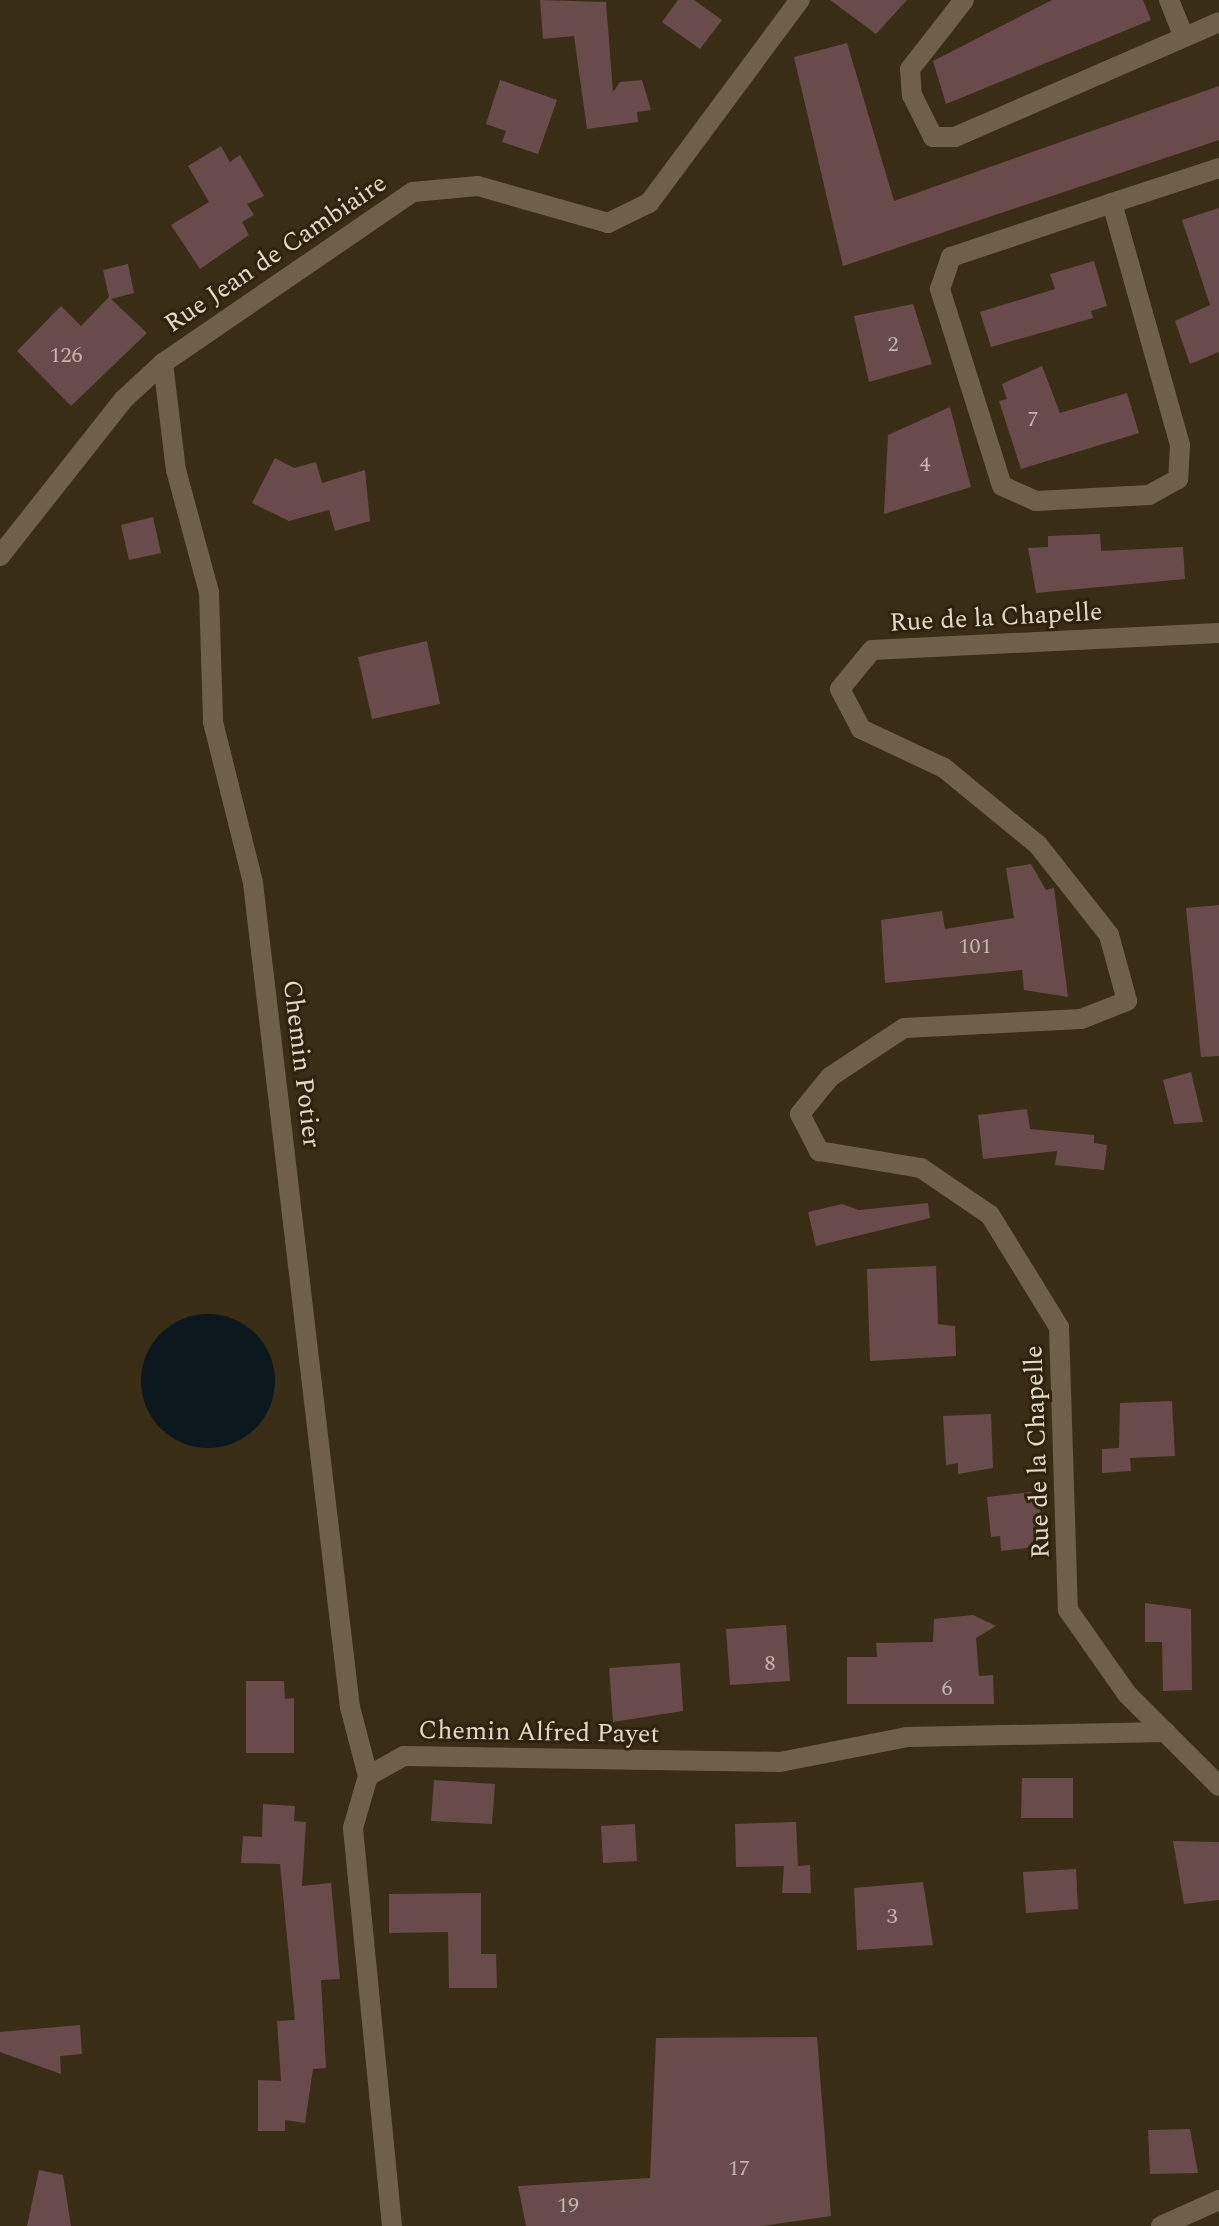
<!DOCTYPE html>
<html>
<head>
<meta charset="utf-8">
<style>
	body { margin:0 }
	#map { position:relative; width:1219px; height:2226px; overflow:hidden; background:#3a2d16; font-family:Spectral,serif }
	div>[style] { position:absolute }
	.water>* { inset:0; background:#0b191f }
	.round { border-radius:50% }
	.building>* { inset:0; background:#684b4a }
	.street>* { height:20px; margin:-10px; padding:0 10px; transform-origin:10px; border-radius:10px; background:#6f6149 }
	.secondary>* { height:20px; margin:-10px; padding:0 10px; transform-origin:10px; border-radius:10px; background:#6f6149 }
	span { translate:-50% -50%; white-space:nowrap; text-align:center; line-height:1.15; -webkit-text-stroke:6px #2f230c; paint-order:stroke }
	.number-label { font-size:22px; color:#c3b6ab }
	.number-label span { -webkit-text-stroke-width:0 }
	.street-label { font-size:26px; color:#e1d9cb }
</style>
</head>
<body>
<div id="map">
	<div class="water">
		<i class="round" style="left:141px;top:1314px;width:134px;height:134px"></i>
	</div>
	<div class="building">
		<i style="clip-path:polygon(540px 0,606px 2px,613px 92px,620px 82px,642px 80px,651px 110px,637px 112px,638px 122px,587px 129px,574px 36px,543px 39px)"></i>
		<i style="clip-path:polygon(678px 0,694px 0,722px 20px,700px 49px,662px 22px)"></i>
		<i style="clip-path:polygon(830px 0,907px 0,876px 34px)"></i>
		<i style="clip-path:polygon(1052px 0,1143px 0,1151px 20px,946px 104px,933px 61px)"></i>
		<i style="clip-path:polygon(847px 43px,894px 201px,1219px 86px,1219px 140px,843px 266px,794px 57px)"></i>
		<i style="clip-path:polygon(500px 80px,557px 100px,538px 154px,502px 142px,506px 131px,486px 124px)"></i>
		<i style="clip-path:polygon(221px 146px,230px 162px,240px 155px,264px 196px,247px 204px,254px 215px,242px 222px,249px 235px,200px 269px,171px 225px,209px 202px,188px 166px)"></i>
		<i style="clip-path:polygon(1219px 208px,1219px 352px,1190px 364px,1175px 321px,1210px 305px,1182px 220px)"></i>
		<i style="clip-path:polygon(1094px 261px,1107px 306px,1091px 311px,1093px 318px,991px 347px,980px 312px,1055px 289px,1050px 274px)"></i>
		<i style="clip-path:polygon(128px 264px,134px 293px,111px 299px,147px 333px,71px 406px,17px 351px,61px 306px,81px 326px,109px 297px,103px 270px)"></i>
		<i style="clip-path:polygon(913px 304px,932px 364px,869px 382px,854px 316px)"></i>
		<i style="clip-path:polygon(1042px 366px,1060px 413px,1127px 393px,1139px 433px,1021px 469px,999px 401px,1007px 399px,1002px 384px)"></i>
		<i style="clip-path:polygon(950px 407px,971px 487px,884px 514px,888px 435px)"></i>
		<i style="clip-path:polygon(275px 458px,294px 468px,316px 462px,322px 483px,365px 470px,370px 521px,335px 531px,329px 510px,289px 521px,252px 503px)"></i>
		<i style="clip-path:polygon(153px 517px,161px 553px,129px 560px,121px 525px)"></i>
		<i style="clip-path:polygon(1100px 534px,1101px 551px,1183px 547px,1185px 579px,1036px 593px,1028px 548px,1048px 547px,1048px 536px)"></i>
		<i style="clip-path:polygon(427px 641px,440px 704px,372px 719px,358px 657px)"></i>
		<i style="clip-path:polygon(1031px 864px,1046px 890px,1054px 888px,1068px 997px,1024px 990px,1022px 970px,885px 983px,881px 920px,942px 911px,945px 929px,1014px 918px,1006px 868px)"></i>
		<i style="clip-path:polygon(1219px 905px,1219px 1056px,1201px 1057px,1186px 908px)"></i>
		<i style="clip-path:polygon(1191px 1072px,1203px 1122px,1174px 1124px,1163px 1080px)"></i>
		<i style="clip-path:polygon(1027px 1109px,1030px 1129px,1094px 1135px,1094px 1143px,1107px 1145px,1104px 1170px,1055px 1165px,1057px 1151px,983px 1159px,978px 1115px)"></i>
		<i style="clip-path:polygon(928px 1203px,930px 1218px,816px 1246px,808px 1212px,842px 1204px,859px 1210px)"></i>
		<i style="clip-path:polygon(936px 1266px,938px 1324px,955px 1326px,956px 1356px,870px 1361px,867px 1269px)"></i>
		<i style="clip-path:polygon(1172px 1401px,1175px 1456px,1130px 1458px,1131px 1471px,1102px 1473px,1102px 1449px,1119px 1448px,1120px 1403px)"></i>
		<i style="clip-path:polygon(991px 1414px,993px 1468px,958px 1474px,958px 1463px,946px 1465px,943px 1416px)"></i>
		<i style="clip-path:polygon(1031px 1492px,1040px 1502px,1041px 1532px,1027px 1548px,1001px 1551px,1000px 1536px,991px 1537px,987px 1497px)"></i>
		<i style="clip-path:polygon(1145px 1603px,1191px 1609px,1192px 1690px,1163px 1691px,1162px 1642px,1145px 1642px)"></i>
		<i style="clip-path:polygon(973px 1615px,996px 1626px,976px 1638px,979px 1676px,993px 1675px,994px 1704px,847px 1704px,847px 1657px,877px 1657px,876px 1643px,933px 1642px,934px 1619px)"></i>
		<i style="clip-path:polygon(786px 1625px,790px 1681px,730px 1685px,726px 1629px)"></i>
		<i style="clip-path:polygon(680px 1663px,683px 1711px,613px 1722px,609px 1668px)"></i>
		<i style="clip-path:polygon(246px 1681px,284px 1681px,285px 1699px,294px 1698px,294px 1753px,246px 1753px)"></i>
		<i style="clip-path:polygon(1022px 1778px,1073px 1778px,1073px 1818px,1021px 1818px)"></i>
		<i style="clip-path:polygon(434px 1780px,495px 1784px,492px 1824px,431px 1821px)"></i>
		<i style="clip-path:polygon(263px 1804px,295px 1806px,294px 1821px,306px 1822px,302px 1886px,331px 1883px,340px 1979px,321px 1980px,326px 2068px,313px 2069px,305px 2123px,285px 2120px,285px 2131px,258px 2131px,258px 2080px,281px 2081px,277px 2021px,295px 2020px,280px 1864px,241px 1863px,243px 1836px,262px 1837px)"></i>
		<i style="clip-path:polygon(796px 1822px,798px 1866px,810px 1865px,811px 1893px,782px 1893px,784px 1866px,736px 1867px,735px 1824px)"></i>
		<i style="clip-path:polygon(635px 1824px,637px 1861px,603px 1863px,601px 1826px)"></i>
		<i style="clip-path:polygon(1173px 1841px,1219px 1842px,1219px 1900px,1184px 1904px)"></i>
		<i style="clip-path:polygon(1076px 1869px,1078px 1909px,1026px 1913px,1023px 1872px)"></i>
		<i style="clip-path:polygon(923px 1882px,933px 1945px,857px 1950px,854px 1888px)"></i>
		<i style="clip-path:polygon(481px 1893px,481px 1954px,496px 1954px,497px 1988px,449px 1988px,448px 1932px,389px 1933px,389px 1894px)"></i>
		<i style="clip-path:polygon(80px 2025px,82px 2054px,60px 2056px,61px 2074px,0 2052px,0 2032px)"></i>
		<i style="clip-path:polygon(817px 2037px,831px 2216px,762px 2226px,526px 2226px,518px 2186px,650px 2178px,656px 2038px)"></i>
		<i style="clip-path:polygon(1190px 2129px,1198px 2173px,1150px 2174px,1148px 2130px)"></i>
		<i style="clip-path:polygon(39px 2170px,63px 2175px,71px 2226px,27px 2226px)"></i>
	</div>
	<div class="street">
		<i style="left:964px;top:0;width:88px;rotate:128deg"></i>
		<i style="left:910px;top:69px;width:26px;rotate:86deg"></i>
		<i style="left:912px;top:95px;width:47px;rotate:63.4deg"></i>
		<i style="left:933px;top:137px;width:22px"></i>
		<i style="left:955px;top:137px;width:288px;rotate:-23.5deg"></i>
		<i style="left:1169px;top:0;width:40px;rotate:68deg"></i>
		<i style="left:1112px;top:203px;width:251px;rotate:74.3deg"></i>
		<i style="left:1180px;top:445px;width:34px;rotate:93deg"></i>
		<i style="left:1178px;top:479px;width:33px;rotate:151deg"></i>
		<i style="left:1149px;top:495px;width:113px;rotate:177deg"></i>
		<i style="left:1036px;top:501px;width:37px;rotate:-156deg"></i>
		<i style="left:1002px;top:486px;width:207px;rotate:-107.5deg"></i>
		<i style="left:940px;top:289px;width:34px;rotate:-71deg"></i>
		<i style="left:951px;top:257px;width:170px;rotate:-18.5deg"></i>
		<i style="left:1112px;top:203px;width:113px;rotate:-18.1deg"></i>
		<i style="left:163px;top:363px;width:108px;rotate:83.1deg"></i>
		<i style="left:176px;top:470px;width:126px;rotate:74.9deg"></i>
		<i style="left:209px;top:592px;width:130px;rotate:88.2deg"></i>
		<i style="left:213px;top:722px;width:166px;rotate:76deg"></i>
		<i style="left:253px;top:883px;width:830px;rotate:83.29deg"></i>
		<i style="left:350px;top:1707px;width:71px;rotate:75.4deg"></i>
		<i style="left:1219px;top:633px;width:347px;rotate:177.2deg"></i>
		<i style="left:872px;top:650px;width:50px;rotate:129.4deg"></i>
		<i style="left:840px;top:689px;width:45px;rotate:62.3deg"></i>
		<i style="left:861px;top:729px;width:92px;rotate:25.2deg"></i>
		<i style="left:944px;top:768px;width:122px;rotate:39.3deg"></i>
		<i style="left:1038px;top:845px;width:115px;rotate:51.7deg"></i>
		<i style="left:1109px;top:935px;width:68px;rotate:74.7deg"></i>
		<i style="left:1127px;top:1001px;width:49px;rotate:158.6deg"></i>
		<i style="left:1081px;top:1019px;width:177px;rotate:177.1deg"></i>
		<i style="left:904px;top:1028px;width:89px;rotate:146.5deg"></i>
		<i style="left:830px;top:1077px;width:48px;rotate:129deg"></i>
		<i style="left:800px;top:1114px;width:42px;rotate:62.8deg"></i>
		<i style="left:819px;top:1151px;width:103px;rotate:9.5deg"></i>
		<i style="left:921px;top:1168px;width:83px;rotate:34.3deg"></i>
		<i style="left:990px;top:1215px;width:132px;rotate:58.4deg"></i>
		<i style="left:1059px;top:1327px;width:283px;rotate:88.2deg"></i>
		<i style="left:1068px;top:1610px;width:103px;rotate:54.9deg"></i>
		<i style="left:1127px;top:1694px;width:130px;rotate:45deg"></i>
		<i style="left:392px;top:2226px;width:400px;rotate:-95.6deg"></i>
		<i style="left:353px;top:1828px;width:54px;rotate:-73.9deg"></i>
		<i style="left:368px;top:1776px;width:41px;rotate:-29.1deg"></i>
		<i style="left:404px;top:1756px;width:376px;rotate:0.9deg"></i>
		<i style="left:780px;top:1762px;width:129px;rotate:-11.1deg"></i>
		<i style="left:907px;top:1737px;width:259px;rotate:-1.1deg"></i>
		<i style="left:1161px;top:2226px;width:64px;rotate:-24.1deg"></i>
	</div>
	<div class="secondary">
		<i style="left:0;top:556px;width:200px;rotate:-51.7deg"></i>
		<i style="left:124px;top:399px;width:53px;rotate:-42.7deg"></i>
		<i style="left:163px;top:363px;width:303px;rotate:-34.4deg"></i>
		<i style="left:413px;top:192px;width:65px;rotate:-5.3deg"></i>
		<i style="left:478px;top:186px;width:135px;rotate:15.9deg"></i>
		<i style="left:608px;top:223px;width:46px;rotate:-26deg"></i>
		<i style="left:649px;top:203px;width:253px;rotate:-53.4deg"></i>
	</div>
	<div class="number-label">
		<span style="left:893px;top:345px">2</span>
		<span style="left:66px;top:356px">126</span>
		<span style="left:1033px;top:420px">7</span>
		<span style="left:925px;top:465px">4</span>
		<span style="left:975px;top:947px">101</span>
		<span style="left:770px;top:1664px">8</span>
		<span style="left:947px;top:1689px">6</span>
		<span style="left:892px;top:1917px">3</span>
		<span style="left:739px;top:2169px">17</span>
		<span style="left:568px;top:2206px">19</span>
	</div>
	<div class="street-label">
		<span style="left:276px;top:254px;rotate:-34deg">Rue Jean de Cambiaire</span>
		<span style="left:996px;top:618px;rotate:-3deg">Rue de la Chapelle</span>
		<span style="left:301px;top:1064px;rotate:83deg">Chemin Potier</span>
		<span style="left:1038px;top:1452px;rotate:-92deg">Rue de la Chapelle</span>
		<span style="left:539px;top:1733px;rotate:1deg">Chemin Alfred Payet</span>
	</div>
</div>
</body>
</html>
